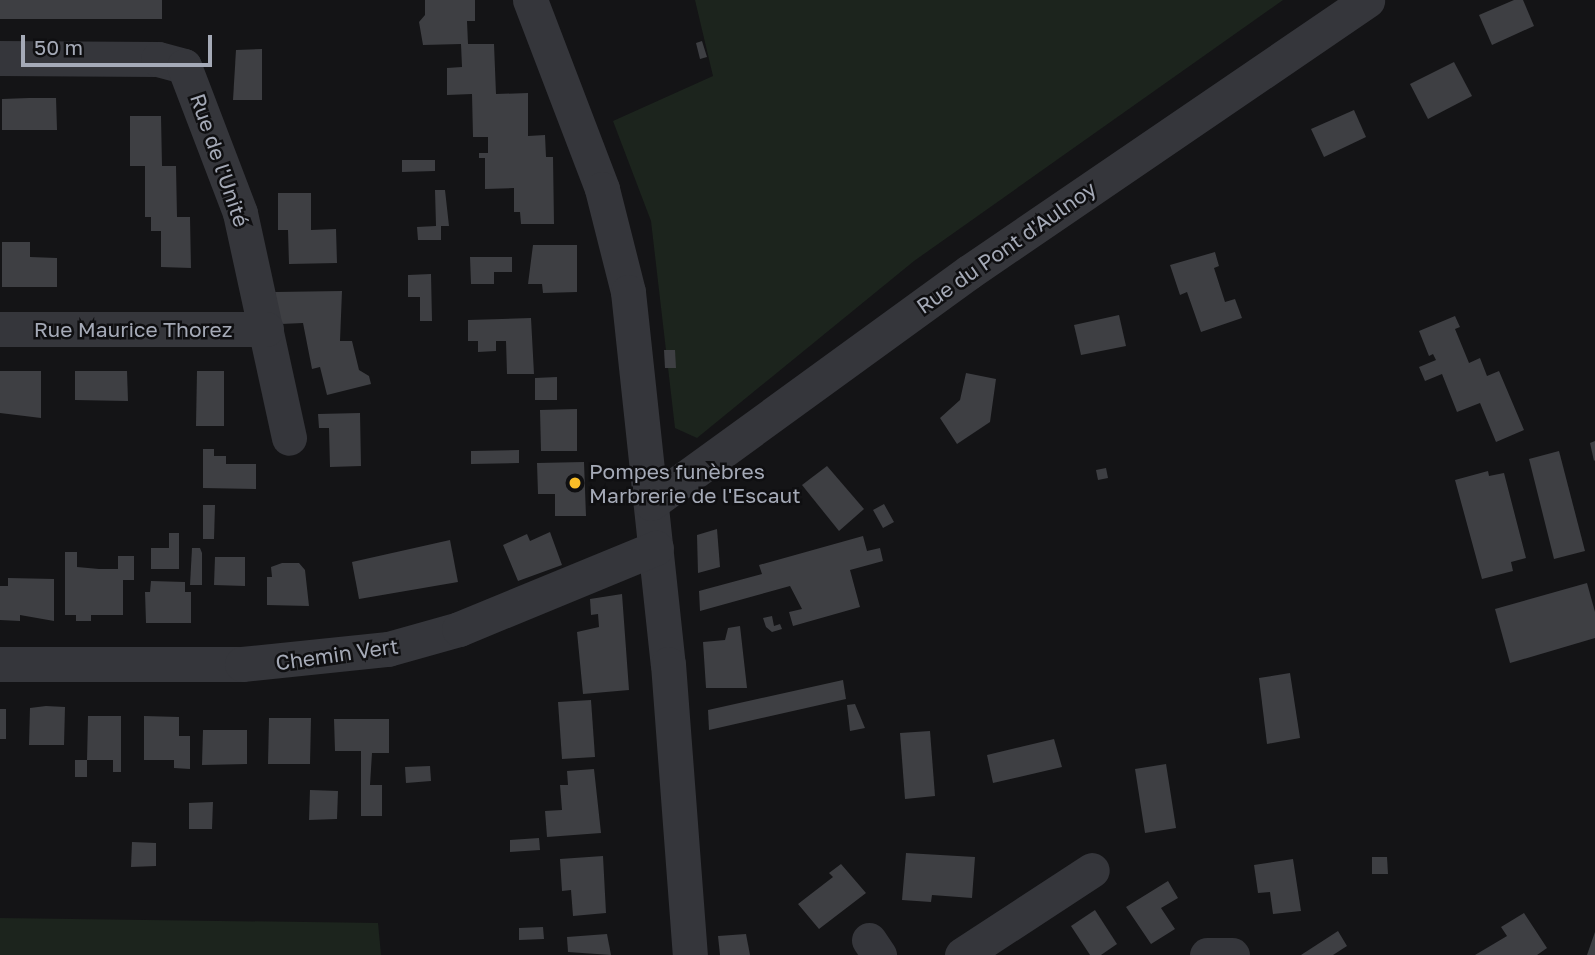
<!DOCTYPE html>
<html>
<head>
<meta charset="utf-8">
<style>
	body { margin:0 }
	#map { position:relative; width:1595px; height:955px; overflow:hidden; background:#141416; font-family:"Golos Text",sans-serif }
	div>[style] { position:absolute }
	.green>* { inset:0; background:#1c241d }
	.building>* { inset:0; background:#3e3f43 }
	.minor>* { height:35px; margin:-17.5px; padding:0 17.5px; transform-origin:17.5px; border-radius:17.5px; background:#35363b }
	.dots>* { width:19px; height:19px; translate:-50% -50%; box-sizing:border-box; border:4px solid #0f0f11; border-radius:50% }
	span { translate:-50% -50%; white-space:nowrap; text-align:center; line-height:1.15; -webkit-text-stroke:5px #0f0f11; paint-order:stroke }
	.street-label { font-size:21px; color:#a5aab7 }
	.poi-label { font-size:21px; color:#a5aab7 }
	.left { translate:0 -50%; text-align:left }
	.scale { position:absolute; left:21px; top:35px; width:191px; height:32px; box-sizing:border-box; border:4px solid #a5aab7; border-top:0; padding-left:9px; font-size:21px; line-height:24px; white-space:nowrap; color:#a5aab7; -webkit-text-stroke:5px #0f0f11; paint-order:stroke }
</style>
</head>
<body>
<div id="map">
	<div class="green">
		<i style="clip-path:polygon(695px 0,1283px 0,914px 261px,697px 438px,675px 428px,651px 221px,613px 121px,713px 76px)"></i>
		<i style="clip-path:polygon(0 918px,378px 923px,381px 955px,0 955px)"></i>
	</div>
	<div class="building">
		<i style="clip-path:polygon(0 0,162px 0,162px 19px,0 19px)"></i>
		<i style="clip-path:polygon(425px 0,475px 0,475px 21px,467px 21px,468px 44px,494px 44px,496px 94px,528px 93px,528px 136px,545px 135px,546px 157px,553px 157px,554px 224px,521px 224px,520px 212px,514px 212px,514px 188px,485px 189px,485px 158px,479px 158px,479px 153px,488px 153px,488px 137px,473px 137px,472px 94px,447px 95px,447px 68px,462px 67px,461px 44px,423px 45px,419px 22px,425px 15px)"></i>
		<i style="clip-path:polygon(1514px 0,1523px 0,1534px 26px,1492px 45px,1479px 15px)"></i>
		<i style="clip-path:polygon(702px 41px,707px 57px,700px 59px,696px 43px)"></i>
		<i style="clip-path:polygon(262px 49px,262px 100px,233px 100px,236px 50px)"></i>
		<i style="clip-path:polygon(1454px 62px,1472px 96px,1428px 119px,1410px 84px)"></i>
		<i style="clip-path:polygon(29px 98px,56px 98px,57px 130px,2px 130px,2px 99px)"></i>
		<i style="clip-path:polygon(1354px 110px,1366px 137px,1324px 157px,1311px 129px)"></i>
		<i style="clip-path:polygon(130px 116px,161px 116px,162px 166px,176px 166px,177px 217px,190px 217px,191px 268px,161px 267px,161px 231px,151px 231px,151px 217px,145px 217px,145px 166px,130px 166px)"></i>
		<i style="clip-path:polygon(402px 160px,435px 160px,435px 171px,402px 172px)"></i>
		<i style="clip-path:polygon(435px 190px,445px 190px,449px 226px,441px 226px,441px 240px,418px 240px,417px 227px,436px 226px)"></i>
		<i style="clip-path:polygon(278px 193px,311px 193px,311px 230px,336px 229px,337px 263px,289px 264px,288px 230px,278px 230px)"></i>
		<i style="clip-path:polygon(2px 242px,30px 242px,30px 257px,57px 258px,57px 287px,2px 287px)"></i>
		<i style="clip-path:polygon(533px 245px,577px 245px,577px 292px,543px 293px,542px 284px,528px 284px)"></i>
		<i style="clip-path:polygon(1215px 252px,1219px 266px,1214px 268px,1225px 302px,1235px 299px,1242px 318px,1201px 332px,1187px 292px,1180px 295px,1170px 265px)"></i>
		<i style="clip-path:polygon(470px 257px,512px 257px,512px 272px,494px 272px,494px 284px,471px 284px)"></i>
		<i style="clip-path:polygon(431px 274px,432px 321px,420px 321px,420px 297px,408px 297px,408px 275px)"></i>
		<i style="clip-path:polygon(342px 291px,340px 341px,352px 341px,359px 370px,369px 376px,371px 384px,327px 395px,320px 367px,312px 369px,303px 323px,281px 324px,275px 292px)"></i>
		<i style="clip-path:polygon(1119px 315px,1126px 346px,1081px 355px,1074px 325px)"></i>
		<i style="clip-path:polygon(1455px 316px,1460px 327px,1455px 329px,1469px 363px,1480px 358px,1487px 376px,1499px 371px,1524px 430px,1496px 442px,1480px 403px,1457px 412px,1442px 374px,1425px 381px,1419px 367px,1436px 360px,1433px 354px,1429px 356px,1419px 331px)"></i>
		<i style="clip-path:polygon(531px 318px,534px 374px,507px 374px,506px 341px,496px 341px,496px 351px,478px 352px,478px 341px,468px 341px,468px 320px)"></i>
		<i style="clip-path:polygon(664px 350px,675px 350px,676px 368px,665px 368px)"></i>
		<i style="clip-path:polygon(0 371px,41px 371px,41px 418px,0 413px)"></i>
		<i style="clip-path:polygon(75px 371px,127px 371px,128px 401px,75px 400px)"></i>
		<i style="clip-path:polygon(197px 371px,224px 371px,224px 426px,196px 426px)"></i>
		<i style="clip-path:polygon(966px 373px,996px 379px,990px 422px,957px 444px,940px 418px,960px 400px)"></i>
		<i style="clip-path:polygon(557px 377px,557px 400px,535px 400px,535px 378px)"></i>
		<i style="clip-path:polygon(577px 409px,577px 451px,541px 451px,540px 410px)"></i>
		<i style="clip-path:polygon(360px 413px,361px 466px,330px 467px,329px 428px,319px 428px,318px 414px)"></i>
		<i style="clip-path:polygon(1595px 441px,1595px 460px,1594px 461px,1590px 443px)"></i>
		<i style="clip-path:polygon(203px 449px,214px 449px,214px 456px,226px 456px,226px 464px,256px 464px,256px 489px,203px 488px)"></i>
		<i style="clip-path:polygon(519px 450px,519px 463px,471px 464px,471px 451px)"></i>
		<i style="clip-path:polygon(1559px 451px,1585px 551px,1554px 559px,1529px 459px)"></i>
		<i style="clip-path:polygon(584px 462px,586px 516px,555px 516px,555px 494px,538px 494px,537px 463px)"></i>
		<i style="clip-path:polygon(827px 466px,864px 509px,839px 531px,802px 485px)"></i>
		<i style="clip-path:polygon(1106px 468px,1108px 478px,1098px 480px,1096px 470px)"></i>
		<i style="clip-path:polygon(1488px 471px,1489px 476px,1504px 473px,1526px 558px,1511px 562px,1513px 571px,1482px 579px,1455px 480px)"></i>
		<i style="clip-path:polygon(884px 504px,894px 522px,883px 528px,873px 510px)"></i>
		<i style="clip-path:polygon(203px 505px,215px 505px,214px 539px,203px 539px)"></i>
		<i style="clip-path:polygon(717px 529px,720px 567px,698px 573px,697px 535px)"></i>
		<i style="clip-path:polygon(550px 532px,562px 565px,518px 581px,503px 545px,527px 534px,530px 541px)"></i>
		<i style="clip-path:polygon(169px 533px,179px 533px,179px 569px,151px 569px,151px 548px,169px 548px)"></i>
		<i style="clip-path:polygon(863px 536px,867px 551px,880px 548px,883px 561px,850px 570px,860px 607px,793px 626px,789px 612px,802px 609px,790px 586px,700px 611px,699px 591px,762px 574px,759px 565px)"></i>
		<i style="clip-path:polygon(450px 540px,458px 582px,359px 599px,352px 562px)"></i>
		<i style="clip-path:polygon(192px 548px,200px 548px,202px 553px,202px 585px,190px 585px)"></i>
		<i style="clip-path:polygon(65px 552px,77px 552px,77px 567px,99px 569px,118px 569px,118px 556px,134px 556px,134px 580px,123px 580px,123px 615px,91px 615px,91px 621px,76px 621px,76px 615px,65px 615px)"></i>
		<i style="clip-path:polygon(215px 557px,245px 557px,245px 586px,214px 585px)"></i>
		<i style="clip-path:polygon(282px 563px,299px 563px,305px 570px,309px 606px,267px 605px,267px 577px,272px 577px,271px 567px)"></i>
		<i style="clip-path:polygon(8px 578px,54px 579px,54px 621px,20px 615px,20px 621px,0 620px,0 586px,8px 586px)"></i>
		<i style="clip-path:polygon(151px 581px,185px 582px,185px 592px,191px 592px,191px 623px,146px 623px,145px 592px,150px 592px)"></i>
		<i style="clip-path:polygon(1587px 583px,1595px 612px,1595px 638px,1510px 663px,1495px 609px)"></i>
		<i style="clip-path:polygon(622px 594px,629px 690px,583px 694px,577px 632px,599px 627px,598px 614px,591px 615px,590px 599px)"></i>
		<i style="clip-path:polygon(772px 616px,774px 626px,780px 624px,782px 629px,772px 632px,766px 627px,763px 618px)"></i>
		<i style="clip-path:polygon(740px 626px,747px 688px,706px 688px,703px 642px,725px 640px,728px 628px)"></i>
		<i style="clip-path:polygon(1290px 673px,1300px 738px,1267px 744px,1259px 678px)"></i>
		<i style="clip-path:polygon(843px 680px,846px 699px,709px 730px,708px 710px)"></i>
		<i style="clip-path:polygon(591px 700px,595px 757px,562px 759px,558px 702px)"></i>
		<i style="clip-path:polygon(855px 704px,865px 728px,850px 731px,847px 705px)"></i>
		<i style="clip-path:polygon(46px 706px,65px 707px,64px 745px,29px 745px,30px 708px)"></i>
		<i style="clip-path:polygon(0 709px,6px 709px,6px 739px,0 739px)"></i>
		<i style="clip-path:polygon(88px 716px,121px 716px,121px 772px,113px 772px,113px 760px,87px 760px)"></i>
		<i style="clip-path:polygon(144px 716px,179px 717px,179px 736px,190px 736px,190px 769px,174px 768px,174px 760px,144px 760px)"></i>
		<i style="clip-path:polygon(269px 718px,311px 718px,310px 764px,268px 764px)"></i>
		<i style="clip-path:polygon(334px 719px,389px 719px,389px 753px,372px 753px,370px 785px,382px 785px,382px 816px,361px 816px,361px 751px,335px 751px)"></i>
		<i style="clip-path:polygon(203px 730px,247px 730px,247px 764px,202px 765px)"></i>
		<i style="clip-path:polygon(930px 731px,935px 796px,905px 799px,900px 733px)"></i>
		<i style="clip-path:polygon(1054px 739px,1062px 767px,993px 783px,987px 755px)"></i>
		<i style="clip-path:polygon(75px 760px,87px 760px,87px 777px,75px 777px)"></i>
		<i style="clip-path:polygon(1166px 764px,1176px 828px,1145px 833px,1135px 769px)"></i>
		<i style="clip-path:polygon(430px 766px,431px 781px,406px 783px,405px 767px)"></i>
		<i style="clip-path:polygon(594px 769px,601px 833px,547px 837px,545px 811px,562px 810px,560px 785px,568px 785px,567px 771px)"></i>
		<i style="clip-path:polygon(310px 790px,338px 791px,337px 819px,309px 820px)"></i>
		<i style="clip-path:polygon(213px 802px,212px 829px,189px 829px,189px 803px)"></i>
		<i style="clip-path:polygon(539px 838px,540px 850px,510px 852px,510px 840px)"></i>
		<i style="clip-path:polygon(132px 842px,156px 843px,156px 866px,131px 867px)"></i>
		<i style="clip-path:polygon(906px 853px,975px 857px,972px 898px,932px 895px,931px 902px,902px 900px)"></i>
		<i style="clip-path:polygon(603px 856px,606px 913px,573px 916px,571px 890px,562px 891px,560px 859px)"></i>
		<i style="clip-path:polygon(1372px 857px,1387px 857px,1388px 874px,1372px 874px)"></i>
		<i style="clip-path:polygon(1293px 859px,1301px 911px,1273px 914px,1270px 892px,1258px 893px,1254px 865px)"></i>
		<i style="clip-path:polygon(841px 864px,866px 893px,819px 929px,798px 904px,833px 877px,829px 873px)"></i>
		<i style="clip-path:polygon(1168px 881px,1178px 898px,1161px 908px,1175px 929px,1151px 944px,1126px 907px)"></i>
		<i style="clip-path:polygon(1095px 910px,1117px 944px,1101px 955px,1090px 955px,1071px 926px)"></i>
		<i style="clip-path:polygon(1524px 913px,1547px 948px,1537px 955px,1475px 955px,1507px 936px,1501px 927px)"></i>
		<i style="clip-path:polygon(543px 927px,544px 939px,519px 940px,519px 928px)"></i>
		<i style="clip-path:polygon(1338px 931px,1347px 946px,1333px 955px,1301px 955px)"></i>
		<i style="clip-path:polygon(1595px 932px,1595px 955px,1587px 955px)"></i>
		<i style="clip-path:polygon(607px 934px,611px 955px,568px 952px,567px 937px)"></i>
		<i style="clip-path:polygon(746px 934px,750px 955px,720px 955px,718px 936px)"></i>
	</div>
	<div class="minor">
		<i style="left:530px;top:0;width:202px;rotate:69.1deg"></i>
		<i style="left:602px;top:189px;width:106px;rotate:75.8deg"></i>
		<i style="left:628px;top:292px;width:374px;rotate:83.9deg"></i>
		<i style="left:668px;top:664px;width:292px;rotate:85.7deg"></i>
		<i style="left:0;top:58px;width:158px;rotate:0.4deg"></i>
		<i style="left:158px;top:59px;width:27px;rotate:15deg"></i>
		<i style="left:184px;top:66px;width:157px;rotate:69.1deg"></i>
		<i style="left:240px;top:213px;width:230px;rotate:77.7deg"></i>
		<i style="left:0;top:329px;width:266px"></i>
		<i style="left:651px;top:503px;width:393px;rotate:-36deg"></i>
		<i style="left:969px;top:272px;width:482px;rotate:-34.3deg"></i>
		<i style="left:0;top:664px;width:242px"></i>
		<i style="left:242px;top:664px;width:147px;rotate:-5.9deg"></i>
		<i style="left:388px;top:649px;width:74px;rotate:-15.7deg"></i>
		<i style="left:459px;top:629px;width:213px;rotate:-22.4deg"></i>
		<i style="left:869px;top:940px;width:18px;rotate:56deg"></i>
		<i style="left:962px;top:955px;width:155px;rotate:-33.2deg"></i>
		<i style="left:1207px;top:955px;width:25px"></i>
	</div>
	<div class="dots">
		<i style="left:575px;top:483px;background:#fabe28"></i>
	</div>
	<div class="street-label">
		<span style="left:220px;top:160px;rotate:71deg">Rue de l'Unité</span>
		<span style="left:1006px;top:247px;rotate:-35deg">Rue du Pont d'Aulnoy</span>
		<span style="left:133px;top:329px">Rue Maurice Thorez</span>
		<span style="left:337px;top:654px;rotate:-8deg">Chemin Vert</span>
	</div>
	<div class="poi-label">
		<span class="left" style="left:589px;top:483px">Pompes funèbres<br>Marbrerie de l'Escaut</span>
	</div>
	<div class="scale">50 m</div>
</div>
</body>
</html>
